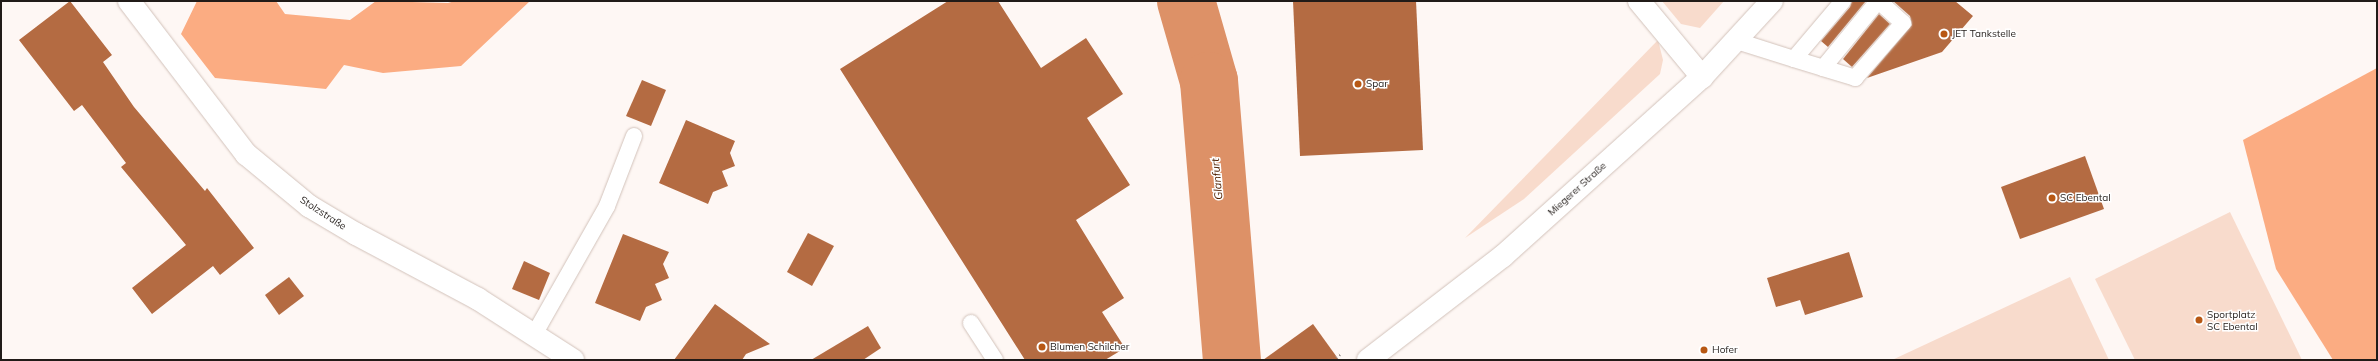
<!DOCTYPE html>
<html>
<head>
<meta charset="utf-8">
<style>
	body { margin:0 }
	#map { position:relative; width:2378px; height:361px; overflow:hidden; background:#fef7f4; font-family:Mulish,sans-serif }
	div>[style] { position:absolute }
	.green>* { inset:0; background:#f8dbcc }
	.forest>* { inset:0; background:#fbac82 }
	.river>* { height:58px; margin:-29px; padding:0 29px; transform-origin:29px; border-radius:29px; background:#dd9167 }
	.building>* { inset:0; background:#b46b42 }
	.path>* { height:2.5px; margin-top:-1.25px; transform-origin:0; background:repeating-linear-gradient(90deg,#97918e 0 1px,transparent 0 4px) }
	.roads { filter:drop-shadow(0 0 1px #d2c2ba) drop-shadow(0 0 1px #d2c2ba) }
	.lane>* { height:16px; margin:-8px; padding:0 8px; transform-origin:8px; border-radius:8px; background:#fff }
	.street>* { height:22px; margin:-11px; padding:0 11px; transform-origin:11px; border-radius:11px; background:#fff }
	.secondary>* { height:22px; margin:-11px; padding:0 11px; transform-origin:11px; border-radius:11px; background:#fff }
	.dots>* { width:11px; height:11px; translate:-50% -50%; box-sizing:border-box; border:2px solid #fff; border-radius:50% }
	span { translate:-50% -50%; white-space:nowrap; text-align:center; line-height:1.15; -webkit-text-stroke:3px #fff; paint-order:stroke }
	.poi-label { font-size:10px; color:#211b18 }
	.left { translate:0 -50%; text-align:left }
	.street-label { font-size:10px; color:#211b18 }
	.water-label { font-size:11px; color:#502000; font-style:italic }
	.frame { position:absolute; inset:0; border:2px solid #211b18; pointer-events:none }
</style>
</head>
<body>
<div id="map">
	<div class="green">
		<i style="clip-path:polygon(1662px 1px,1724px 1px,1700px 28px,1681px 24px)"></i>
		<i style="clip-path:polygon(1658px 40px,1663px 60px,1660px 74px,1524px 199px,1465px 238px)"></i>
		<i style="clip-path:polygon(2230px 212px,2302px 360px,2135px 360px,2095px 279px)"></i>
		<i style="clip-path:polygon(2070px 277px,2109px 360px,1892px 360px)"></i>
	</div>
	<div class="forest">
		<i style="clip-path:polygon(197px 1px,276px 1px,285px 14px,350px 20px,376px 1px,448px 3px,455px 1px,530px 1px,461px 66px,383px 73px,344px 65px,326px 89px,215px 78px,181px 34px)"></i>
		<i style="clip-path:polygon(2377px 68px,2377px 360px,2333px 360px,2276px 269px,2243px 140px)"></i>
	</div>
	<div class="river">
		<i style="left:1186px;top:1px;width:83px;rotate:74deg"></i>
		<i style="left:1209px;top:81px;width:280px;rotate:85.3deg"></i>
	</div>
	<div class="building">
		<i style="clip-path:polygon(70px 1px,112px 55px,103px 62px,134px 107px,205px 191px,207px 188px,254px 248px,220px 275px,213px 266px,152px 314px,132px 288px,186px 245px,121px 167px,126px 163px,82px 105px,74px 111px,19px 40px)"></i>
		<i style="clip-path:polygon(948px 1px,998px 1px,1041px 68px,1086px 38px,1123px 94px,1087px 118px,1130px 185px,1076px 220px,1124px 298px,1102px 312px,1125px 348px,1105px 360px,1025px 360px,840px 69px)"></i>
		<i style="clip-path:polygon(1293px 1px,1416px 1px,1423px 150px,1300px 156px)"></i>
		<i style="clip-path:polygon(1852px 1px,1866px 1px,1828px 47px,1821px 41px,1850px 7px)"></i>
		<i style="clip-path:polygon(1893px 1px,1955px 1px,1973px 16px,1942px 52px,1867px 78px,1912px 25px,1910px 16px)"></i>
		<i style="clip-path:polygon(1879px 14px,1890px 24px,1852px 67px,1843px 59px)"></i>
		<i style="clip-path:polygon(642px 80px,666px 90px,651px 126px,626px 116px)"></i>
		<i style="clip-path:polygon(686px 120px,735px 141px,730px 153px,735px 166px,722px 171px,728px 186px,713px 192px,708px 204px,659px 183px)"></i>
		<i style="clip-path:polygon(2085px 156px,2104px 209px,2020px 239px,2001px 187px)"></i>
		<i style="clip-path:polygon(808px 233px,834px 246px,812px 286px,787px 272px)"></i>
		<i style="clip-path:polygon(623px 234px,669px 252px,663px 264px,669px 278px,655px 284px,662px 300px,646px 307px,640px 321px,595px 303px)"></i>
		<i style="clip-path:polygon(1849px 252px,1863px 297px,1805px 315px,1800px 300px,1776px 307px,1767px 278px)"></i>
		<i style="clip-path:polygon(524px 261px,550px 273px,539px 300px,512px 289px)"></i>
		<i style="clip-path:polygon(289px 277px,304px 296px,279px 315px,265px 295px)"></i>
		<i style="clip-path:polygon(715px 304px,770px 344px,746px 354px,742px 360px,674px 360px)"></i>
		<i style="clip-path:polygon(1313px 324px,1339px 360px,1263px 360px)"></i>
		<i style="clip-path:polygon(868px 326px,881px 348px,863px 360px,811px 360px)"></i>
	</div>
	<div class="path">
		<i style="left:1333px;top:360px;width:9px;rotate:-41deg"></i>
	</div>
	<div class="roads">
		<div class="lane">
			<i style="left:1737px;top:41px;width:60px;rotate:17.5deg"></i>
			<i style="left:1794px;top:59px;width:76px;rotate:-49.8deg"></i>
			<i style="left:1794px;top:59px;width:30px;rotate:17deg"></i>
			<i style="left:1823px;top:68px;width:87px;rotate:-50.6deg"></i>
			<i style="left:1823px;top:68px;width:34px;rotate:17deg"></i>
			<i style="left:1855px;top:78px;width:73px;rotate:-48.9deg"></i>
			<i style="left:1903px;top:23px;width:31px;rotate:-138deg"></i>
			<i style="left:971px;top:323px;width:44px;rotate:57deg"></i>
			<i style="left:535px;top:333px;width:146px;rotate:-60.4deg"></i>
			<i style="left:607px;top:206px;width:75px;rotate:-68.9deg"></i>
		</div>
		<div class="street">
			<i style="left:129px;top:1px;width:193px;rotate:52.6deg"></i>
			<i style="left:246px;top:154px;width:82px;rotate:39.5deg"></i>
			<i style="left:309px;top:206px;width:55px;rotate:30.8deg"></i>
			<i style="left:356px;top:234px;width:138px;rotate:28deg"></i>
			<i style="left:478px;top:299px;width:113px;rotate:32.7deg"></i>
			<i style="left:1639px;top:1px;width:99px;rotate:50.3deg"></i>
		</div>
		<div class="secondary">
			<i style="left:1368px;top:360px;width:170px;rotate:-37.6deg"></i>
			<i style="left:1503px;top:256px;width:268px;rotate:-42deg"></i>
			<i style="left:1702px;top:77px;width:103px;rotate:-47.4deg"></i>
		</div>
	</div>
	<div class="dots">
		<i style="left:1944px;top:34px;background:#b85814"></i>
		<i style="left:1358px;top:84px;background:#b85814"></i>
		<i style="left:2052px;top:198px;background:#b85814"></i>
		<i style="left:2199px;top:320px;background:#b85814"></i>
		<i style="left:1042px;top:347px;background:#b85814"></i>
		<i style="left:1704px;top:350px;background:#b85814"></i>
	</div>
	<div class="poi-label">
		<span class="left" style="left:1952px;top:34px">JET Tankstelle</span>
		<span class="left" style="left:1366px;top:84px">Spar</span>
		<span class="left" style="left:2060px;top:198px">SC Ebental</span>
		<span class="left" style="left:2207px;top:320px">Sportplatz<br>SC Ebental</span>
		<span class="left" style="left:1050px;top:347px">Blumen Schilcher</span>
		<span class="left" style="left:1712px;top:350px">Hofer</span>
	</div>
	<div class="street-label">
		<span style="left:1577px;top:189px;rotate:-42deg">Miegerer Straße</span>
		<span style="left:323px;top:213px;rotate:33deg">Stolzstraße</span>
	</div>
	<div class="water-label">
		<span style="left:1217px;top:179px;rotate:-95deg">Glanfurt</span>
	</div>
	<div class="frame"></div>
</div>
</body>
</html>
